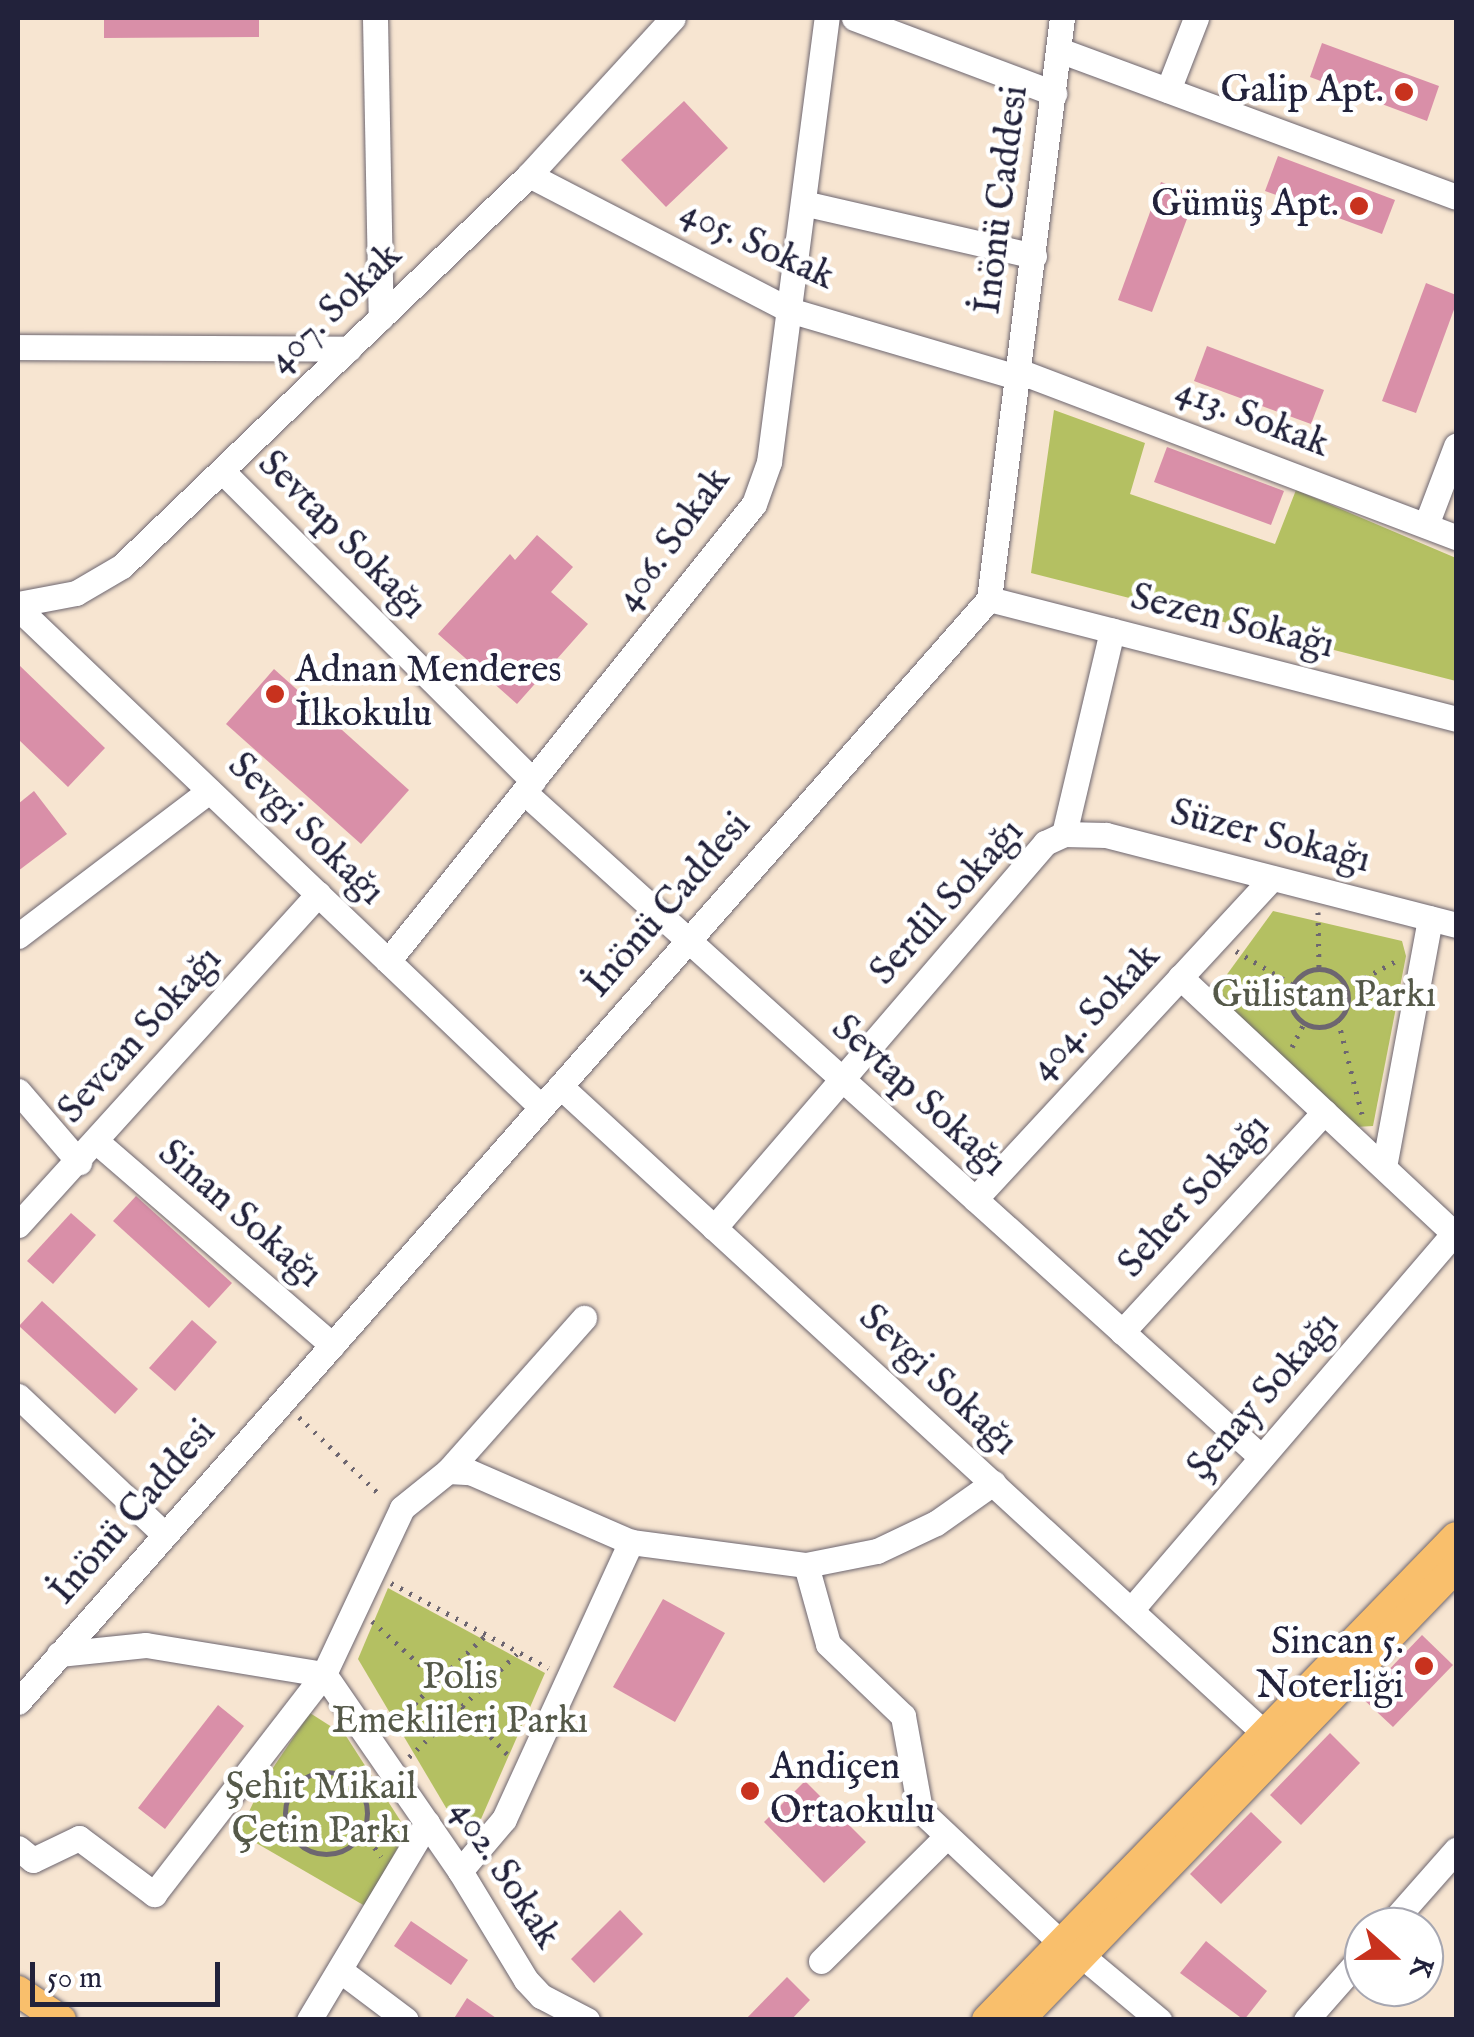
<!DOCTYPE html>
<html>
<head>
<meta charset="utf-8">
<style>
	body { margin:0 }
	#map { position:relative; width:1474px; height:2037px; overflow:hidden; background:#f7e5d1; font-family:"IM FELL English",serif }
	div>[style] { position:absolute }
	.green>* { inset:0; background:#b4c062 }
	.building>* { inset:0; background:#d98fa8 }
	.path>* { height:5px; margin-top:-2.5px; transform-origin:0; background:repeating-linear-gradient(90deg,#6d6670 0 2.5px,transparent 0 10.5px) }
	.path>.ring { margin:-2.5px; padding:0; box-sizing:content-box; background:none; border:5px solid #6d6670; border-radius:50% }
	.roads { filter:drop-shadow(0 0 2px #6d6670) drop-shadow(0 0 2px #6d6670) }
	.minor>* { height:25px; margin:-12.5px; padding:0 12.5px; transform-origin:12.5px; border-radius:12.5px; background:#fff }
	.major>* { height:30px; margin:-15px; padding:0 15px; transform-origin:15px; border-radius:15px; background:#f9bf6c }
	.dots>* { width:28px; height:28px; translate:-50% -50%; box-sizing:border-box; border:5px solid #fff; border-radius:50% }
	span { translate:-50% -50%; white-space:nowrap; text-align:center; line-height:1.15; -webkit-text-stroke:9px #fff; paint-order:stroke }
	.poi-label { font-size:38px; color:#22223b }
	.right { translate:-100% -50%; text-align:right }
	.left { translate:0 -50%; text-align:left }
	.street-label { font-size:38px; color:#22223b }
	.park-label { font-size:38px; color:#555949 }
	.frame { position:absolute; inset:0; border:20px solid #22223b; pointer-events:none }
	.north { position:absolute; left:1344px; top:1907px; width:100px; height:100px; box-sizing:border-box; background:#fff; border:2px solid #a7a7b1; border-radius:50%; rotate:111deg; font-size:28px; font-weight:700; line-height:40px; text-align:center; color:#22223b }
	.north::after { content:''; display:block; margin:auto; width:35px; height:45px; background:#c8321e; clip-path:polygon(50% 0,100% 100%,50% 72%,0 100%) }
	.scale { position:absolute; left:30px; top:1962px; width:190px; height:45px; box-sizing:border-box; border:5px solid #22223b; border-top:0; padding-left:12px; font-size:30px; line-height:35px; white-space:nowrap; color:#22223b; -webkit-text-stroke:8px #fff; paint-order:stroke }
</style>
</head>
<body>
<div id="map">
	<div class="green">
		<i style="clip-path:polygon(1054px 410px,1145px 443px,1130px 494px,1275px 544px,1296px 490px,1456px 558px,1456px 681px,1031px 573px)"></i>
		<i style="clip-path:polygon(1273px 911px,1402px 941px,1406px 956px,1373px 1126px,1356px 1127px,1212px 995px)"></i>
		<i style="clip-path:polygon(388px 1588px,545px 1673px,481px 1819px,458px 1828px,358px 1659px)"></i>
		<i style="clip-path:polygon(310px 1713px,346px 1736px,407px 1831px,365px 1906px,239px 1833px,262px 1784px)"></i>
	</div>
	<div class="building">
		<i style="clip-path:polygon(104px 18px,259px 18px,259px 37px,104px 38px)"></i>
		<i style="clip-path:polygon(1322px 43px,1439px 86px,1427px 121px,1310px 77px)"></i>
		<i style="clip-path:polygon(684px 101px,728px 148px,666px 207px,621px 160px)"></i>
		<i style="clip-path:polygon(1278px 156px,1395px 200px,1382px 234px,1265px 191px)"></i>
		<i style="clip-path:polygon(1161px 182px,1196px 195px,1152px 312px,1118px 300px)"></i>
		<i style="clip-path:polygon(1426px 283px,1456px 295px,1456px 304px,1416px 413px,1382px 401px)"></i>
		<i style="clip-path:polygon(1207px 346px,1324px 390px,1311px 424px,1194px 381px)"></i>
		<i style="clip-path:polygon(1167px 447px,1284px 491px,1271px 525px,1154px 482px)"></i>
		<i style="clip-path:polygon(537px 535px,573px 567px,551px 592px,588px 624px,517px 704px,438px 634px,510px 554px,515px 560px)"></i>
		<i style="clip-path:polygon(18px 664px,105px 748px,68px 787px,18px 739px)"></i>
		<i style="clip-path:polygon(274px 669px,409px 790px,361px 844px,226px 724px)"></i>
		<i style="clip-path:polygon(34px 791px,67px 834px,18px 871px,18px 804px)"></i>
		<i style="clip-path:polygon(136px 1196px,232px 1283px,209px 1308px,113px 1221px)"></i>
		<i style="clip-path:polygon(71px 1213px,96px 1235px,53px 1284px,27px 1261px)"></i>
		<i style="clip-path:polygon(42px 1301px,138px 1389px,115px 1414px,19px 1326px)"></i>
		<i style="clip-path:polygon(192px 1320px,217px 1342px,175px 1391px,149px 1368px)"></i>
		<i style="clip-path:polygon(663px 1599px,725px 1633px,675px 1722px,613px 1687px)"></i>
		<i style="clip-path:polygon(1422px 1635px,1453px 1665px,1393px 1727px,1362px 1698px)"></i>
		<i style="clip-path:polygon(218px 1705px,244px 1726px,165px 1829px,138px 1808px)"></i>
		<i style="clip-path:polygon(1330px 1733px,1360px 1763px,1301px 1825px,1270px 1795px)"></i>
		<i style="clip-path:polygon(805px 1781px,866px 1842px,824px 1883px,764px 1822px)"></i>
		<i style="clip-path:polygon(1251px 1812px,1282px 1842px,1221px 1904px,1190px 1874px)"></i>
		<i style="clip-path:polygon(620px 1910px,643px 1934px,594px 1983px,571px 1959px)"></i>
		<i style="clip-path:polygon(411px 1921px,468px 1960px,451px 1985px,394px 1946px)"></i>
		<i style="clip-path:polygon(1206px 1941px,1267px 1991px,1244px 2020px,1180px 1973px)"></i>
		<i style="clip-path:polygon(787px 1977px,810px 2000px,791px 2020px,745px 2020px)"></i>
		<i style="clip-path:polygon(467px 1998px,499px 2020px,453px 2020px)"></i>
	</div>
	<div class="path">
		<i style="left:1318px;top:912px;width:57px;rotate:89deg"></i>
		<i style="left:1236px;top:951px;width:66px;rotate:30.8deg"></i>
		<i class="ring" style="left:1290px;top:969px;width:53px;height:53px"></i>
		<i style="left:1346px;top:988px;width:57px;rotate:-28.4deg"></i>
		<i style="left:1338px;top:1020px;width:97px;rotate:75.7deg"></i>
		<i style="left:1292px;top:1047px;width:27px;rotate:-63deg"></i>
		<i style="left:299px;top:1417px;width:114px;rotate:43.9deg"></i>
		<i style="left:391px;top:1583px;width:179px;rotate:28.4deg"></i>
		<i style="left:372px;top:1621px;width:89px;rotate:42.3deg"></i>
		<i style="left:415px;top:1703px;width:35px;rotate:51deg"></i>
		<i style="left:462px;top:1706px;width:67px;rotate:46.8deg"></i>
		<i style="left:391px;top:1726px;width:132px;rotate:-43.8deg"></i>
		<i style="left:409px;top:1757px;width:152px;rotate:-43.7deg"></i>
		<i class="ring" style="left:285px;top:1772px;width:77px;height:77px"></i>
		<i style="left:363px;top:1830px;width:32px;rotate:56deg"></i>
	</div>
	<div class="roads">
		<div class="minor">
			<i style="left:375px;top:18px;width:300px;rotate:88.9deg"></i>
			<i style="left:854px;top:18px;width:214px;rotate:20.6deg"></i>
			<i style="left:1059px;top:50px;width:423px;rotate:20.3deg"></i>
			<i style="left:1168px;top:90px;width:77px;rotate:-68.7deg"></i>
			<i style="left:529px;top:175px;width:293px;rotate:27.4deg"></i>
			<i style="left:789px;top:310px;width:241px;rotate:16.4deg"></i>
			<i style="left:803px;top:203px;width:237px;rotate:12.9deg"></i>
			<i style="left:18px;top:347px;width:331px;rotate:0.3deg"></i>
			<i style="left:1021px;top:372px;width:465px;rotate:20.8deg"></i>
			<i style="left:222px;top:471px;width:439px;rotate:44.9deg"></i>
			<i style="left:1426px;top:525px;width:85px;rotate:-69.2deg"></i>
			<i style="left:989px;top:599px;width:482px;rotate:14.4deg"></i>
			<i style="left:18px;top:604px;width:59px;rotate:-10.7deg"></i>
			<i style="left:76px;top:593px;width:53px;rotate:-30.4deg"></i>
			<i style="left:122px;top:566px;width:564px;rotate:-43.85deg"></i>
			<i style="left:529px;top:175px;width:213px;rotate:-47.5deg"></i>
			<i style="left:18px;top:608px;width:723px;rotate:43.65deg"></i>
			<i style="left:524px;top:792px;width:993px;rotate:42.06deg"></i>
			<i style="left:1064px;top:834px;width:42px;rotate:1.4deg"></i>
			<i style="left:1106px;top:835px;width:361px;rotate:14.4deg"></i>
			<i style="left:18px;top:936px;width:240px;rotate:-37.2deg"></i>
			<i style="left:388px;top:961px;width:585px;rotate:-51.31deg"></i>
			<i style="left:754px;top:504px;width:45px;rotate:-70.3deg"></i>
			<i style="left:769px;top:462px;width:448px;rotate:-82.6deg"></i>
			<i style="left:1180px;top:977px;width:378px;rotate:43.1deg"></i>
			<i style="left:560px;top:1086px;width:953px;rotate:42.58deg"></i>
			<i style="left:18px;top:1091px;width:94px;rotate:49.3deg"></i>
			<i style="left:97px;top:1142px;width:311px;rotate:40.8deg"></i>
			<i style="left:1384px;top:1167px;width:253px;rotate:-79.5deg"></i>
			<i style="left:975px;top:1199px;width:437px;rotate:-47.2deg"></i>
			<i style="left:18px;top:1225px;width:447px;rotate:-47.8deg"></i>
			<i style="left:714px;top:1228px;width:508px;rotate:-49.31deg"></i>
			<i style="left:1045px;top:843px;width:21px;rotate:-25deg"></i>
			<i style="left:1064px;top:834px;width:209px;rotate:-76.7deg"></i>
			<i style="left:1122px;top:1332px;width:299px;rotate:-47.4deg"></i>
			<i style="left:18px;top:1396px;width:202px;rotate:43.4deg"></i>
			<i style="left:448px;top:1471px;width:205px;rotate:-48.4deg"></i>
			<i style="left:806px;top:1565px;width:82px;rotate:74.4deg"></i>
			<i style="left:828px;top:1644px;width:104px;rotate:43.8deg"></i>
			<i style="left:903px;top:1716px;width:96px;rotate:79.7deg"></i>
			<i style="left:920px;top:1810px;width:194px;rotate:43.3deg"></i>
			<i style="left:1131px;top:1610px;width:496px;rotate:-49.4deg"></i>
			<i style="left:59px;top:1654px;width:87px;rotate:-5.9deg"></i>
			<i style="left:146px;top:1645px;width:180px;rotate:9.3deg"></i>
			<i style="left:324px;top:1674px;width:239px;rotate:55.4deg"></i>
			<i style="left:460px;top:1871px;width:127px;rotate:58.8deg"></i>
			<i style="left:526px;top:1980px;width:22px;rotate:47deg"></i>
			<i style="left:541px;top:1996px;width:52px;rotate:27.6deg"></i>
			<i style="left:18px;top:1702px;width:1470px;rotate:-48.64deg"></i>
			<i style="left:989px;top:599px;width:586px;rotate:-82.84deg"></i>
			<i style="left:18px;top:1848px;width:19px;rotate:39deg"></i>
			<i style="left:33px;top:1860px;width:51px;rotate:-25.6deg"></i>
			<i style="left:79px;top:1838px;width:94px;rotate:36.7deg"></i>
			<i style="left:154px;top:1894px;width:278px;rotate:-52.3deg"></i>
			<i style="left:324px;top:1674px;width:183px;rotate:-64.8deg"></i>
			<i style="left:402px;top:1508px;width:59px;rotate:-38.8deg"></i>
			<i style="left:448px;top:1471px;width:22px;rotate:3deg"></i>
			<i style="left:470px;top:1472px;width:176px;rotate:23.5deg"></i>
			<i style="left:631px;top:1542px;width:177px;rotate:7.5deg"></i>
			<i style="left:806px;top:1565px;width:72px;rotate:-11.2deg"></i>
			<i style="left:877px;top:1551px;width:65px;rotate:-25.4deg"></i>
			<i style="left:936px;top:1523px;width:70px;rotate:-35.1deg"></i>
			<i style="left:460px;top:1871px;width:68px;rotate:-49.8deg"></i>
			<i style="left:504px;top:1819px;width:305px;rotate:-65.4deg"></i>
			<i style="left:1388px;top:1927px;width:103px;rotate:-48.6deg"></i>
			<i style="left:1081px;top:1955px;width:102px;rotate:39.8deg"></i>
			<i style="left:821px;top:1961px;width:177px;rotate:-44.8deg"></i>
			<i style="left:341px;top:1971px;width:81px;rotate:37deg"></i>
			<i style="left:309px;top:2020px;width:230px;rotate:-59.1deg"></i>
			<i style="left:1306px;top:2020px;width:88px;rotate:-48.7deg"></i>
		</div>
		<div class="major">
			<i style="left:18px;top:1991px;width:52px;rotate:34deg"></i>
			<i style="left:987px;top:2020px;width:673px;rotate:-45.84deg"></i>
			<i style="left:1019px;top:2020px;width:629px;rotate:-46.03deg"></i>
		</div>
	</div>
	<div class="dots">
		<i style="left:1404px;top:92px;background:#c8321e"></i>
		<i style="left:1359px;top:206px;background:#c8321e"></i>
		<i style="left:275px;top:694px;background:#c8321e"></i>
		<i style="left:1424px;top:1666px;background:#c8321e"></i>
		<i style="left:750px;top:1791px;background:#c8321e"></i>
	</div>
	<div class="poi-label">
		<span class="right" style="left:1384px;top:92px">Galip Apt.</span>
		<span class="right" style="left:1339px;top:206px">Gümüş Apt.</span>
		<span class="left" style="left:295px;top:694px">Adnan Menderes<br>İlkokulu</span>
		<span class="right" style="left:1404px;top:1666px">Sincan 5.<br>Noterliği</span>
		<span class="left" style="left:770px;top:1791px">Andiçen<br>Ortaokulu</span>
	</div>
	<div class="street-label">
		<span style="left:1003px;top:200px;rotate:-83deg">İnönü Caddesi</span>
		<span style="left:757px;top:246px;rotate:25deg">405. Sokak</span>
		<span style="left:336px;top:309px;rotate:-44deg">407. Sokak</span>
		<span style="left:1252px;top:419px;rotate:21deg">413. Sokak</span>
		<span style="left:341px;top:536px;rotate:45deg">Sevtap Sokağı</span>
		<span style="left:674px;top:540px;rotate:-54deg">406. Sokak</span>
		<span style="left:1232px;top:623px;rotate:14deg">Sezen Sokağı</span>
		<span style="left:305px;top:830px;rotate:44deg">Sevgi Sokağı</span>
		<span style="left:1270px;top:838px;rotate:14deg">Süzer Sokağı</span>
		<span style="left:948px;top:903px;rotate:-48deg">Serdil Sokağı</span>
		<span style="left:669px;top:906px;rotate:-49deg">İnönü Caddesi</span>
		<span style="left:1096px;top:1013px;rotate:-47deg">404. Sokak</span>
		<span style="left:141px;top:1036px;rotate:-48deg">Sevcan Sokağı</span>
		<span style="left:918px;top:1097px;rotate:42deg">Sevtap Sokağı</span>
		<span style="left:1195px;top:1197px;rotate:-48deg">Seher Sokağı</span>
		<span style="left:239px;top:1215px;rotate:41deg">Sinan Sokağı</span>
		<span style="left:937px;top:1381px;rotate:43deg">Sevgi Sokağı</span>
		<span style="left:1264px;top:1397px;rotate:-49deg">Şenay Sokağı</span>
		<span style="left:134px;top:1513px;rotate:-49deg">İnönü Caddesi</span>
		<span style="left:504px;top:1875px;rotate:57deg">402. Sokak</span>
	</div>
	<div class="park-label">
		<span style="left:1324px;top:997px">Gülistan Parkı</span>
		<span style="left:460px;top:1701px">Polis<br>Emeklileri Parkı</span>
		<span style="left:321px;top:1811px">Şehit Mikail<br>Çetin Parkı</span>
	</div>
	<div class="frame"></div>
	<div class="north">K</div>
	<div class="scale">50 m</div>
</div>
</body>
</html>
